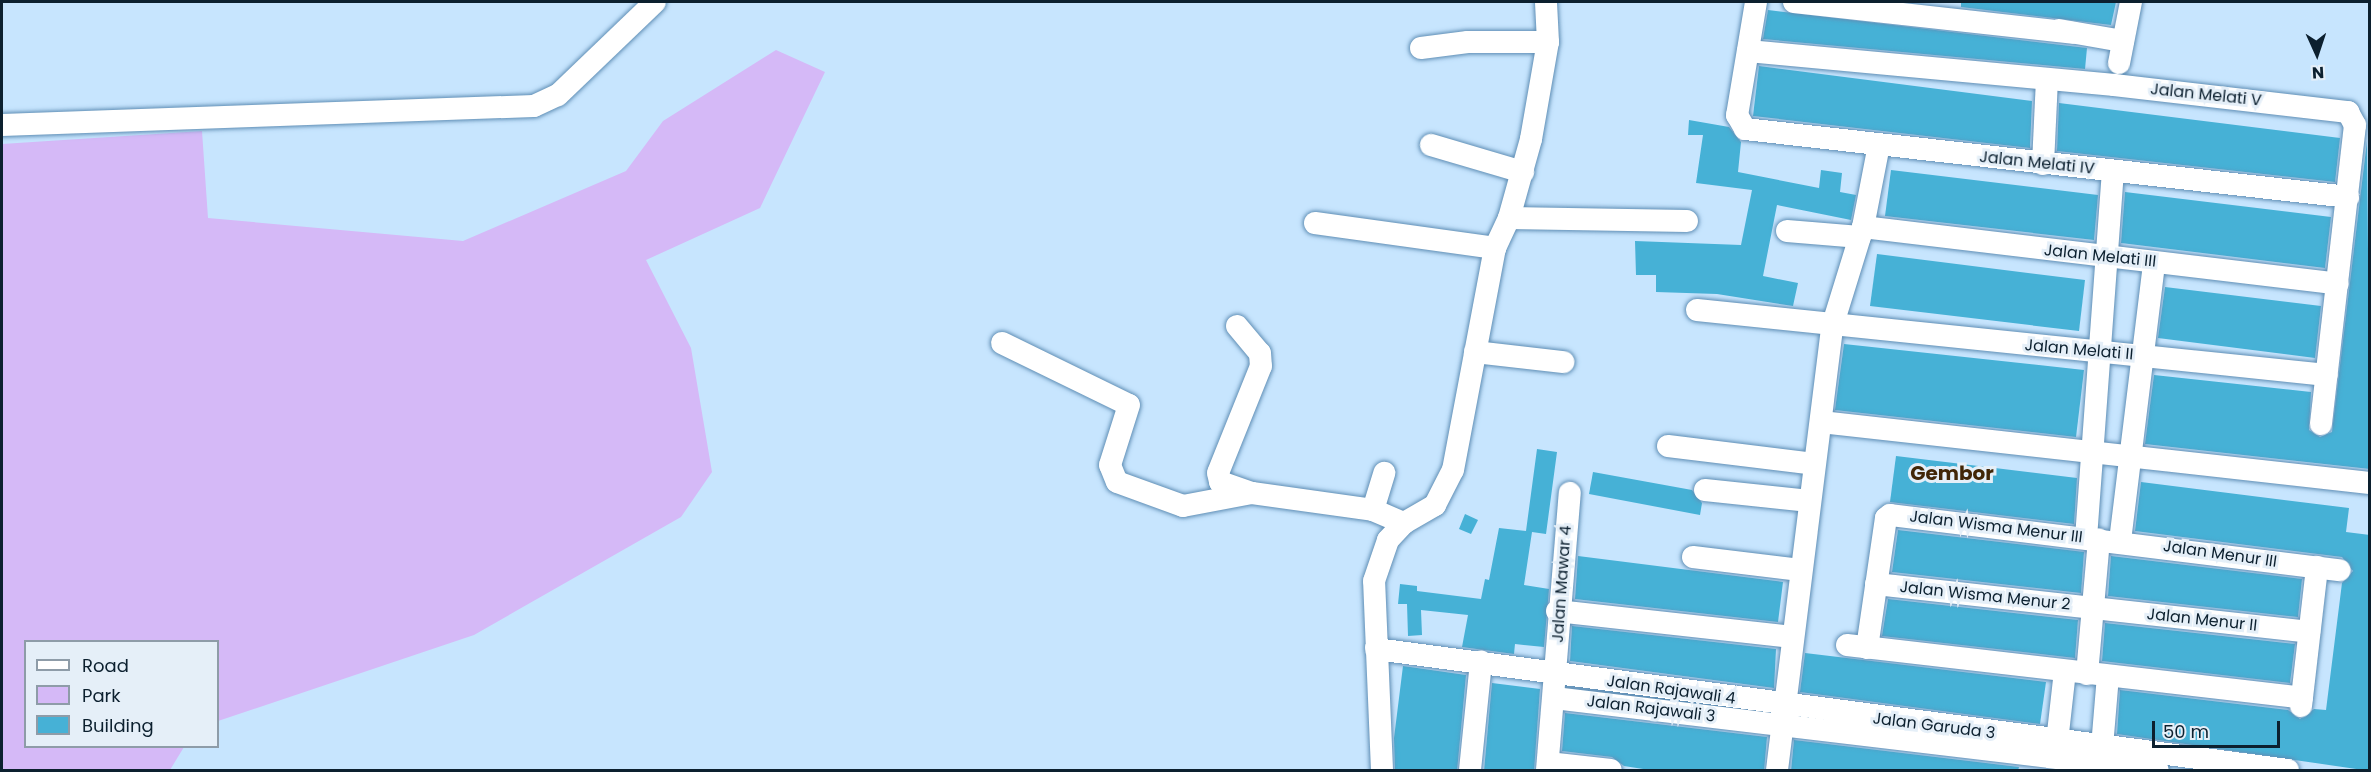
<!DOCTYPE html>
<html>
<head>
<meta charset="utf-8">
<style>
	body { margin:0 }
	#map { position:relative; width:2371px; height:772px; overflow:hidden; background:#c7e5fe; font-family:Poppins,sans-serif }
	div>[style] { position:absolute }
	.green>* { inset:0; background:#d5b9f7 }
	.building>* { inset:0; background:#46b1d6 }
	.roads { filter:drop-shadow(0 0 2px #5f8eb5) drop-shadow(0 0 2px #5f8eb5) }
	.minor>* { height:22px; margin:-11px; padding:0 11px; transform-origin:11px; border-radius:11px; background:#fff }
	span { translate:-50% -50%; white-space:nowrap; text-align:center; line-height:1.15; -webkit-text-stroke:6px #e5eff8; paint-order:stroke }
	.street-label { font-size:16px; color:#0c202f }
	.quarter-label { font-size:20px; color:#412606; font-weight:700 }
	.frame { position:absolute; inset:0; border:3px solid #0c202f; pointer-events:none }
	.legend { position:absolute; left:24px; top:640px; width:195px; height:108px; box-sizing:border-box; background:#e5eff8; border:2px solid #8e9ca8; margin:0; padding:8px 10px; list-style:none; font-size:18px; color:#0c202f }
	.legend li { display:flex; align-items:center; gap:12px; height:30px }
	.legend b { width:30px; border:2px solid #8e9ca8 }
	.north { position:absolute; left:2287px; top:24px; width:60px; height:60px; -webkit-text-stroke:4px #e5eff8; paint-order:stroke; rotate:177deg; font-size:16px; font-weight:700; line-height:24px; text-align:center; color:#0c202f }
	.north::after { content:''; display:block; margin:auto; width:21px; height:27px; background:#0c202f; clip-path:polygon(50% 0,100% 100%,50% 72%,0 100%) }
	.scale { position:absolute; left:2152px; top:721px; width:128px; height:27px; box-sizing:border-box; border:3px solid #0c202f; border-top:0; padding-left:8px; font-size:18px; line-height:21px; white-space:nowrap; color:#0c202f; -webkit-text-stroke:4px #e5eff8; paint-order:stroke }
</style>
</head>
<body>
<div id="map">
	<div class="green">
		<i style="clip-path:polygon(776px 50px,825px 72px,760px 208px,646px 260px,691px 348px,712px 472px,681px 517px,474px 635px,218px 721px,218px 642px,26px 642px,26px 746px,184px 747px,170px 770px,2px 770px,2px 144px,202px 131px,208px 218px,463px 241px,626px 171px,663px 121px)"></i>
	</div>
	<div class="building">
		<i style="clip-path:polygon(1961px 2px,2116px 2px,2111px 25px,1961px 7px)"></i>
		<i style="clip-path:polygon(1768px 10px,2087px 48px,2085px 69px,1763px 39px)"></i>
		<i style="clip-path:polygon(1759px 66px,2032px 101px,2030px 148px,1753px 116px)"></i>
		<i style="clip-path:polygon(2059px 103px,2340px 138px,2335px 182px,2057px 151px)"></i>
		<i style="clip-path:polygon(1689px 120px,1729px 127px,1741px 142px,1738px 172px,1819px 188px,1821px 170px,1842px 173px,1840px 192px,1856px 195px,1851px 220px,1777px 205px,1763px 276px,1798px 283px,1793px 306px,1717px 294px,1656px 292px,1656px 275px,1636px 275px,1635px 241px,1741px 245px,1752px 190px,1696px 183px,1703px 135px,1688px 135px)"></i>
		<i style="clip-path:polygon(2367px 141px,2370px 469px,2145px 444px,2154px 375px,2311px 392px,2309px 430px,2320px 437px,2332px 432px)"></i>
		<i style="clip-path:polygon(1891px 170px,2098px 195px,2094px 240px,1885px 216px)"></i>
		<i style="clip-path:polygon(2125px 192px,2331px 217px,2325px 268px,2121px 243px)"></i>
		<i style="clip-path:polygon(1877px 254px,2085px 280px,2079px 331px,1870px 306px)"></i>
		<i style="clip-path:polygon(2165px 287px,2321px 306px,2315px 358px,2158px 338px)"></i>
		<i style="clip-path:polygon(1844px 344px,2084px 370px,2076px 437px,1835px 410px)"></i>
		<i style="clip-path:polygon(1537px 449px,1557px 452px,1546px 534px,1532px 532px,1524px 585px,1549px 589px,1544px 647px,1515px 644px,1514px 654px,1462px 647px,1468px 615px,1421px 610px,1422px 635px,1408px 636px,1407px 604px,1398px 604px,1400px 584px,1417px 586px,1417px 591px,1481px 599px,1485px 579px,1489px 580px,1499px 528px,1526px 531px)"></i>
		<i style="clip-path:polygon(1896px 456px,2077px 478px,2074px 524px,1890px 502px)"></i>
		<i style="clip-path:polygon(1593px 472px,1692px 490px,1702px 503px,1700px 515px,1589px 494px)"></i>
		<i style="clip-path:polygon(2141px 482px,2349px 508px,2346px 532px,2370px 535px,2370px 771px,2117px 734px,2120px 690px,2288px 710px,2300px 719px,2314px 709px,2326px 710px,2342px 583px,2353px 571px,2342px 557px,2135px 531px)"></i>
		<i style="clip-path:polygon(1465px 514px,1478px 520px,1471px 534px,1459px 529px)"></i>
		<i style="clip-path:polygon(1898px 530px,2084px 552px,2081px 593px,1892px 572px)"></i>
		<i style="clip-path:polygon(1578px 556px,1783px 582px,1778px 622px,1575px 599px)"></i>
		<i style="clip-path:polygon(2111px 556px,2302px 579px,2298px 617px,2108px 596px)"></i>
		<i style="clip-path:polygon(1888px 599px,2078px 620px,2075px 658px,1882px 636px)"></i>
		<i style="clip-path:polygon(2105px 623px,2295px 644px,2290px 683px,2102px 661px)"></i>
		<i style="clip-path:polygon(1572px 626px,1776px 649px,1774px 688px,1570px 661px)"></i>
		<i style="clip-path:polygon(1805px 653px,2046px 682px,2040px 724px,1800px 692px)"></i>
		<i style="clip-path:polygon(1403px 666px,1466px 675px,1457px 771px,1395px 771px,1394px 738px)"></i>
		<i style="clip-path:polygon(1492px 683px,1540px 689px,1534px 771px,1484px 771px)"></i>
		<i style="clip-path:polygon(1565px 713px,1767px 737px,1764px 771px,1656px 771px,1624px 766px,1612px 757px,1562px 751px)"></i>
		<i style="clip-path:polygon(1794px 740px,2019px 767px,2018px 771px,1791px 771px)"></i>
	</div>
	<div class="roads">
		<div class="minor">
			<i style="left:1756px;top:2px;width:115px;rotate:99.5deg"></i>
			<i style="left:1737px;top:115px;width:16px;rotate:60deg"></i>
			<i style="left:1745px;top:129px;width:607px;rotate:6.43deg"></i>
			<i style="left:1794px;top:2px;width:281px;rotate:6.3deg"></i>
			<i style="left:2059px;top:30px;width:65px;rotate:9.8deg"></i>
			<i style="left:1421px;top:48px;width:47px;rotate:-7.3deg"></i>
			<i style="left:1468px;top:42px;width:80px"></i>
			<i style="left:1748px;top:51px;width:368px;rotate:5.3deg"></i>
			<i style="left:2114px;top:85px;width:236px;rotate:6.6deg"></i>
			<i style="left:2348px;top:112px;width:15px;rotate:62deg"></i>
			<i style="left:2355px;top:125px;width:301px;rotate:96.5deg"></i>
			<i style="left:2119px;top:63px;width:62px;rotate:-78.9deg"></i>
			<i style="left:2px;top:125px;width:532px;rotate:-2.05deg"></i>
			<i style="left:534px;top:106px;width:26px;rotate:-25deg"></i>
			<i style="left:558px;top:95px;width:134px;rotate:-43.8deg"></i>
			<i style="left:1431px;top:145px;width:96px;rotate:16.4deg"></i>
			<i style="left:2043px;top:164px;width:84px;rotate:-87.3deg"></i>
			<i style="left:1509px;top:218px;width:178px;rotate:1deg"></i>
			<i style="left:1315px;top:223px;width:182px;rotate:7.9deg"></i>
			<i style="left:1863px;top:227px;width:478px;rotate:6.8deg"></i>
			<i style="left:1787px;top:231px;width:73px;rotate:4.7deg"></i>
			<i style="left:1697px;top:310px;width:633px;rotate:5.89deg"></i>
			<i style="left:1237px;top:326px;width:35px;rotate:50deg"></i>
			<i style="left:1260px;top:353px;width:13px;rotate:86deg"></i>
			<i style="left:1261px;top:366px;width:115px;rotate:111.9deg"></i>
			<i style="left:1218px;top:473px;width:9px;rotate:77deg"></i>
			<i style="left:1220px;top:482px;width:34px;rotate:19deg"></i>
			<i style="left:1252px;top:493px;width:122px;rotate:8deg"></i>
			<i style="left:1373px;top:510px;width:34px;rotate:23deg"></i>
			<i style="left:1002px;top:343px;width:141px;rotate:26deg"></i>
			<i style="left:1129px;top:405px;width:63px;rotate:107.6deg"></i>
			<i style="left:1110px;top:465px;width:18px;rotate:68deg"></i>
			<i style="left:1117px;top:482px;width:70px;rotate:20deg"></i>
			<i style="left:1183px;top:506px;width:70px;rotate:-10.7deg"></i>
			<i style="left:1475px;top:352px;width:89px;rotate:6.5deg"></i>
			<i style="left:1821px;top:422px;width:552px;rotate:6.34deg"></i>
			<i style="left:1668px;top:446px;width:147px;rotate:7deg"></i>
			<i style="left:1705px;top:490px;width:105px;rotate:6deg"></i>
			<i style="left:1373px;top:510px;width:39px;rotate:-73deg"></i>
			<i style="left:2086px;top:538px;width:368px;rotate:-85.8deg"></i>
			<i style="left:2120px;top:541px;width:280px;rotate:-83deg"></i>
			<i style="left:1693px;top:557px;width:108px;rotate:6.9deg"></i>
			<i style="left:1876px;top:584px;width:436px;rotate:6.3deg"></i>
			<i style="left:1557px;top:611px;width:237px;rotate:6.3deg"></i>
			<i style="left:1847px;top:645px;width:458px;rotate:6.6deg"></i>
			<i style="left:1867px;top:648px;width:131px;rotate:-81.7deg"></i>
			<i style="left:1886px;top:518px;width:5px;rotate:-37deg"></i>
			<i style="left:1890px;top:515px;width:453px;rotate:7deg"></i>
			<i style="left:1376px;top:649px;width:920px;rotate:7.56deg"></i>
			<i style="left:2087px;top:674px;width:135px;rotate:-84.9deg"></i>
			<i style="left:1554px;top:698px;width:608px;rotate:6.8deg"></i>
			<i style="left:2301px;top:706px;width:140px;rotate:-83.4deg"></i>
			<i style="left:2057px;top:742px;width:71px;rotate:-83.6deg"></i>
			<i style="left:2102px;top:747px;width:71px;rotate:-85.2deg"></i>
			<i style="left:1548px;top:763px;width:63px;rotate:6.3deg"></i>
			<i style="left:1382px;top:770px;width:189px;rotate:-92.4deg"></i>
			<i style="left:1374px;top:581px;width:43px;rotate:-71.1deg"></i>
			<i style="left:1388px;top:540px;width:23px;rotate:-47deg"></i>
			<i style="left:1404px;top:523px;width:36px;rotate:-30deg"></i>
			<i style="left:1435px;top:505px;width:39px;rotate:-63deg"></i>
			<i style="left:1453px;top:470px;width:226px;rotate:-79.3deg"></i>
			<i style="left:1495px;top:248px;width:33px;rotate:-65deg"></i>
			<i style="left:1509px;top:218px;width:82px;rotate:-74.4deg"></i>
			<i style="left:1531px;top:139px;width:98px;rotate:-80.1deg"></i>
			<i style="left:1548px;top:42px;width:40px;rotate:-92.9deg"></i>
			<i style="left:1470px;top:770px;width:109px;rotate:-84.2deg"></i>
			<i style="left:1547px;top:770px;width:278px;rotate:-85.3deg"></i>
			<i style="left:1777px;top:770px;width:446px;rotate:-82.9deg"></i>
			<i style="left:1832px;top:327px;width:105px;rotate:-72.8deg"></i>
			<i style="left:1863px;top:227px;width:84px;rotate:-79deg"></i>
		</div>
	</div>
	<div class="street-label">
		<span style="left:2206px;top:95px;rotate:6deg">Jalan Melati V</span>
		<span style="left:2037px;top:163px;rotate:6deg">Jalan Melati IV</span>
		<span style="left:2100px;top:256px;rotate:6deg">Jalan Melati III</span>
		<span style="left:2079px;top:350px;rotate:5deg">Jalan Melati II</span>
		<span style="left:1996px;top:527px;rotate:7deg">Jalan Wisma Menur III</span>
		<span style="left:2220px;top:554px;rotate:8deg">Jalan Menur III</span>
		<span style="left:1562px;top:584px;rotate:-86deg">Jalan Mawar 4</span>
		<span style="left:1985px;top:596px;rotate:6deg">Jalan Wisma Menur 2</span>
		<span style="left:2202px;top:620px;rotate:6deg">Jalan Menur II</span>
		<span style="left:1671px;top:690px;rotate:8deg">Jalan Rajawali 4</span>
		<span style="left:1651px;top:709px;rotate:7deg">Jalan Rajawali 3</span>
		<span style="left:1934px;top:726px;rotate:7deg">Jalan Garuda 3</span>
	</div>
	<div class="quarter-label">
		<span style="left:1952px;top:473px">Gembor</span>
	</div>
	<div class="frame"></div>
	<ul class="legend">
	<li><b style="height:8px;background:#fff"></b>Road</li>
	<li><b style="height:16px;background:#d5b9f7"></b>Park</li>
	<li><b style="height:16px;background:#46b1d6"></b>Building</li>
	</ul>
	<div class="north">N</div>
	<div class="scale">50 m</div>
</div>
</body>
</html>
